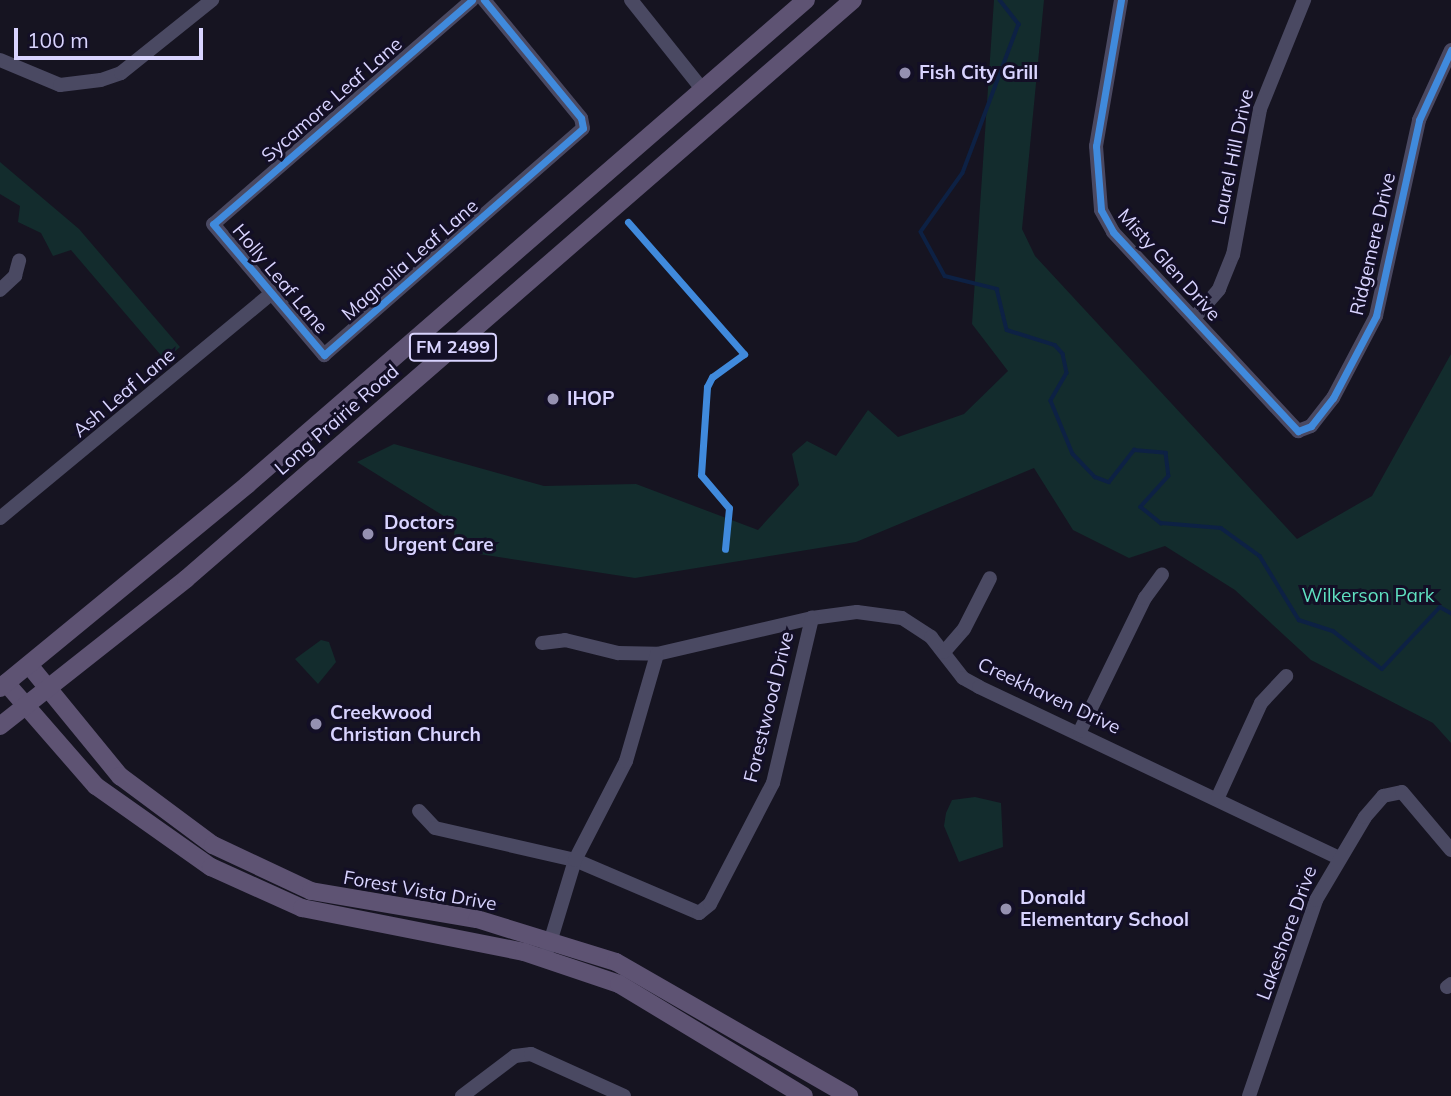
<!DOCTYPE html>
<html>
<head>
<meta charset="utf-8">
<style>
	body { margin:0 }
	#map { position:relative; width:1451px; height:1096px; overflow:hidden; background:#161421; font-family:Mulish,sans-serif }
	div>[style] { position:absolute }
	.green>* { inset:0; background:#132c2d }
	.stream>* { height:3.5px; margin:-1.75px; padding:0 1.75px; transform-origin:1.75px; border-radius:1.75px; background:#0d2144 }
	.minor>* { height:14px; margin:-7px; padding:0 7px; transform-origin:7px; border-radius:7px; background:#4a4962 }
	.major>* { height:18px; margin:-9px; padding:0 9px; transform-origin:9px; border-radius:9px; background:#5e5373 }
	.cycleway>* { height:7px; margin:-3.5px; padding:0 3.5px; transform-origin:3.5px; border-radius:3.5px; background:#408adc }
	.dots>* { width:19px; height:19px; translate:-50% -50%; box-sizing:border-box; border:4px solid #130f26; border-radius:50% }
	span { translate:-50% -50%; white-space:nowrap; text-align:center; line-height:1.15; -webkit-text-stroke:6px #130f26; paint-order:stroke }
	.shield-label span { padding:2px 5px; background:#130f26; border:2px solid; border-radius:5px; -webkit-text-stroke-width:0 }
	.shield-label { font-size:18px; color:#d9d4ff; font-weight:700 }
	.poi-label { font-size:19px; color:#d9d4ff; font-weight:700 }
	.left { translate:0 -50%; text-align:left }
	.street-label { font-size:19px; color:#d9d4ff }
	.park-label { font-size:19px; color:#5fe0c0 }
	.scale { position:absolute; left:14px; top:28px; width:189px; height:32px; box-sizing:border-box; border:4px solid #d9d4ff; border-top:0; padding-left:9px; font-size:21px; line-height:24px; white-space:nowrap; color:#d9d4ff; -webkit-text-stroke:5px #130f26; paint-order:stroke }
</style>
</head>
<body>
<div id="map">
	<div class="green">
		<i style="clip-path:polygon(994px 0,1044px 0,1022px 229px,1035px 256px,1297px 539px,1372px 496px,1451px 354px,1451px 743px,1433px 723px,1311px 660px,1235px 590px,1165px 546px,1129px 558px,1073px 530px,1034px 468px,856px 542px,635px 578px,453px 550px,455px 523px,357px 462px,394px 444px,544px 486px,636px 484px,758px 530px,799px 485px,792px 454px,807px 441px,836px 456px,868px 410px,898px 437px,964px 414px,1008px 371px,972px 324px)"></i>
		<i style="clip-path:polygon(0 162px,79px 229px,180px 347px,165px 360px,71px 250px,53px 256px,41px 233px,18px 222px,20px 206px,0 194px)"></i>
		<i style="clip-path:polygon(321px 640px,329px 642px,336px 662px,318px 684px,295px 659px)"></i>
		<i style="clip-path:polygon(975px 797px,1001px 803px,1003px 847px,959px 862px,944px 826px,946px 813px,952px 800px)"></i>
	</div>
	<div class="stream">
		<i style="left:1000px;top:0;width:31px;rotate:52deg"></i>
		<i style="left:1019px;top:24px;width:159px;rotate:110.6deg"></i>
		<i style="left:963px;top:173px;width:72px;rotate:125.4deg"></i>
		<i style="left:921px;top:232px;width:50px;rotate:61.4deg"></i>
		<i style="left:945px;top:276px;width:54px;rotate:14deg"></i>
		<i style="left:997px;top:289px;width:42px;rotate:76.3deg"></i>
		<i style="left:1007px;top:330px;width:50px;rotate:17.4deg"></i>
		<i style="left:1055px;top:345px;width:12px;rotate:48deg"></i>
		<i style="left:1063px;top:354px;width:19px;rotate:78deg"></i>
		<i style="left:1067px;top:373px;width:32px;rotate:120deg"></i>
		<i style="left:1051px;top:401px;width:57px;rotate:67.5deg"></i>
		<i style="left:1073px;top:454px;width:32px;rotate:46deg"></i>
		<i style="left:1095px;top:477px;width:15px;rotate:20deg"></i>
		<i style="left:1109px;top:482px;width:41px;rotate:-52deg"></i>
		<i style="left:1134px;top:450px;width:32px;rotate:5deg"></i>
		<i style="left:1166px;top:453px;width:23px;rotate:83deg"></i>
		<i style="left:1169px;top:476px;width:42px;rotate:132.1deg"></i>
		<i style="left:1141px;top:507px;width:26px;rotate:39deg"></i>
		<i style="left:1161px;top:523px;width:60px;rotate:4.8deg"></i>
		<i style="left:1221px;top:528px;width:48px;rotate:35.7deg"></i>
		<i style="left:1260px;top:556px;width:75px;rotate:58.6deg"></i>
		<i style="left:1299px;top:620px;width:36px;rotate:18deg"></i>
		<i style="left:1333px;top:631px;width:62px;rotate:37.8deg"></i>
		<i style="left:1382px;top:669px;width:85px;rotate:-46.9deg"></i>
		<i style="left:1440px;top:607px;width:13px;rotate:29deg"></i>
	</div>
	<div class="minor">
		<i style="left:472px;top:0;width:342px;rotate:139.1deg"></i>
		<i style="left:213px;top:224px;width:172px;rotate:49.7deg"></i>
		<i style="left:324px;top:355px;width:344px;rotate:-41.2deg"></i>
		<i style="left:583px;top:128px;width:10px;rotate:-101deg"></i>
		<i style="left:581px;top:118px;width:153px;rotate:-129.4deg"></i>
		<i style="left:631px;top:0;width:114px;rotate:51.4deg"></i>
		<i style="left:1121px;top:0;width:148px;rotate:99.7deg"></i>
		<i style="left:1096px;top:146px;width:64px;rotate:85.5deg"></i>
		<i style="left:1101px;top:210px;width:25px;rotate:61deg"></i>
		<i style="left:1113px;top:232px;width:272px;rotate:47.1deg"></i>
		<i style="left:1298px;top:431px;width:14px;rotate:-21deg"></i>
		<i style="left:1311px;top:426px;width:36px;rotate:-52deg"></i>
		<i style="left:1333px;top:398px;width:93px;rotate:-62.3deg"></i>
		<i style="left:1376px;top:316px;width:201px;rotate:-77.6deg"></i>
		<i style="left:1419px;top:120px;width:77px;rotate:-65.4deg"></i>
		<i style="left:0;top:60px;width:65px;rotate:22.6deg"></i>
		<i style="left:60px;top:85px;width:41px;rotate:-7deg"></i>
		<i style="left:101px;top:80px;width:21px;rotate:-19deg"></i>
		<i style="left:121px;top:73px;width:117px;rotate:-38.7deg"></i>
		<i style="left:0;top:290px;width:21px;rotate:-43deg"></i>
		<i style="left:15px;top:276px;width:16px;rotate:-75deg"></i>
		<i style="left:1195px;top:317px;width:37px;rotate:-49deg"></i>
		<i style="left:1219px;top:289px;width:37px;rotate:-68deg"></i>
		<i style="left:1233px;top:255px;width:148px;rotate:-79.5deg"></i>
		<i style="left:1260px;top:109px;width:118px;rotate:-68deg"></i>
		<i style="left:0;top:518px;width:350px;rotate:-39.6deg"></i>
		<i style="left:542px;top:643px;width:23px;rotate:-7deg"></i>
		<i style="left:565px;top:640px;width:55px;rotate:13.8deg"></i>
		<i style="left:618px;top:653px;width:39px;rotate:1deg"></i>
		<i style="left:657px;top:654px;width:159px;rotate:-13.1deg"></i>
		<i style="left:812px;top:618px;width:45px;rotate:-7.6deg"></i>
		<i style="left:857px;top:612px;width:45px;rotate:7.6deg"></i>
		<i style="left:902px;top:618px;width:35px;rotate:33deg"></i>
		<i style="left:931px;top:637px;width:52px;rotate:52deg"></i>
		<i style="left:963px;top:678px;width:18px;rotate:29deg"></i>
		<i style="left:979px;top:687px;width:396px;rotate:25.4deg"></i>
		<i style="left:944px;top:652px;width:30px;rotate:-49deg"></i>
		<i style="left:964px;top:629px;width:57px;rotate:-63deg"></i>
		<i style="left:1080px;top:731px;width:148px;rotate:-64deg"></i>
		<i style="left:1145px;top:598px;width:29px;rotate:-54deg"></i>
		<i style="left:1218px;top:797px;width:103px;rotate:-65.4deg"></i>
		<i style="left:1261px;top:703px;width:37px;rotate:-47deg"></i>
		<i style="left:419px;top:811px;width:23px;rotate:47deg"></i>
		<i style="left:435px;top:828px;width:144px;rotate:12.9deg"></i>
		<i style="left:575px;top:860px;width:135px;rotate:23.1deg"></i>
		<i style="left:699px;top:913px;width:14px;rotate:-39deg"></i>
		<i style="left:710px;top:904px;width:136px;rotate:-62.5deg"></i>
		<i style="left:773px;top:783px;width:170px;rotate:-76.7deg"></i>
		<i style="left:548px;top:949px;width:93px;rotate:-73.1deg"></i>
		<i style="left:575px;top:860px;width:111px;rotate:-62.7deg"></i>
		<i style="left:626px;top:761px;width:111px;rotate:-73.8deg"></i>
		<i style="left:1447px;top:987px;width:5px;rotate:-37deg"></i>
		<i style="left:462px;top:1096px;width:66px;rotate:-37deg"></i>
		<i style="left:515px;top:1056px;width:16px;rotate:-7deg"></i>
		<i style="left:531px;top:1054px;width:102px;rotate:24.3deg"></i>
		<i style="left:1249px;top:1096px;width:207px;rotate:-71.1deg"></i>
		<i style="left:1316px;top:900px;width:96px;rotate:-59.4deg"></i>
		<i style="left:1365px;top:817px;width:28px;rotate:-49deg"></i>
		<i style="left:1383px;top:796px;width:19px;rotate:-12deg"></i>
		<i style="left:1402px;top:792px;width:76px;rotate:49.8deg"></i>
	</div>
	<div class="major">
		<i style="left:29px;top:665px;width:144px;rotate:50.7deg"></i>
		<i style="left:120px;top:776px;width:116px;rotate:36.6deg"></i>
		<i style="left:213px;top:845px;width:108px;rotate:25.1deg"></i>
		<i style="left:311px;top:891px;width:168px;rotate:9.6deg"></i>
		<i style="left:477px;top:919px;width:145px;rotate:17.2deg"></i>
		<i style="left:616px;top:962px;width:269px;rotate:29.9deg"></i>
		<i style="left:6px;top:683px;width:137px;rotate:48.9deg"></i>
		<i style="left:96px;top:786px;width:141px;rotate:35.2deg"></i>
		<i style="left:211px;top:867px;width:100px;rotate:24.3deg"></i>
		<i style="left:302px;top:908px;width:226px;rotate:11.2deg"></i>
		<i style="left:524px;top:952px;width:100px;rotate:18.6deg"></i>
		<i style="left:619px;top:984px;width:216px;rotate:31.2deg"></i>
		<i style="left:0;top:688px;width:320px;rotate:-39.4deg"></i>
		<i style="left:247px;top:485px;width:740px;rotate:-40.95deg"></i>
		<i style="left:0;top:726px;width:237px;rotate:-38.3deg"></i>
		<i style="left:186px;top:579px;width:883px;rotate:-40.96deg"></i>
	</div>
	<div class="cycleway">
		<i style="left:472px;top:0;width:342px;rotate:139.1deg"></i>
		<i style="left:213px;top:224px;width:172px;rotate:49.7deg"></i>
		<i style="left:324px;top:355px;width:344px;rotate:-41.2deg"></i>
		<i style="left:583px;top:128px;width:10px;rotate:-101deg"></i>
		<i style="left:581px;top:118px;width:153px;rotate:-129.4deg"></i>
		<i style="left:1121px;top:0;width:148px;rotate:99.7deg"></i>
		<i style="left:1096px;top:146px;width:64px;rotate:85.5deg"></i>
		<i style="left:1101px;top:210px;width:25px;rotate:61deg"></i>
		<i style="left:1113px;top:232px;width:272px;rotate:47.1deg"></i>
		<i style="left:1298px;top:431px;width:14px;rotate:-21deg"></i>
		<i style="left:1311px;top:426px;width:36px;rotate:-52deg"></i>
		<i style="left:1333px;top:398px;width:93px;rotate:-62.3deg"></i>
		<i style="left:1376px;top:316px;width:201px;rotate:-77.6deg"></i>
		<i style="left:1419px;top:120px;width:77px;rotate:-65.4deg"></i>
		<i style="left:628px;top:222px;width:176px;rotate:48.7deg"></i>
		<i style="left:744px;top:354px;width:39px;rotate:144deg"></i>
		<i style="left:712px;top:377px;width:11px;rotate:117deg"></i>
		<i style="left:707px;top:387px;width:88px;rotate:93.9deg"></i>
		<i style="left:701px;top:475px;width:43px;rotate:49.7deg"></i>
		<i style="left:729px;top:508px;width:41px;rotate:95.6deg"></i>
	</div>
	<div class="dots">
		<i style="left:905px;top:73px;background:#9591b1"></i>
		<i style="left:553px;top:399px;background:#9591b1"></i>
		<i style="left:368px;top:534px;background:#9591b1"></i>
		<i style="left:316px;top:724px;background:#9591b1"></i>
		<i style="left:1006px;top:909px;background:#9591b1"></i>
	</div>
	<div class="shield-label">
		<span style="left:453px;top:347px">FM 2499</span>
	</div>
	<div class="poi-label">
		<span class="left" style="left:919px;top:73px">Fish City Grill</span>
		<span class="left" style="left:567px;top:399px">IHOP</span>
		<span class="left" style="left:384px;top:534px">Doctors<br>Urgent Care</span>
		<span class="left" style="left:330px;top:724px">Creekwood<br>Christian Church</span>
		<span class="left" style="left:1020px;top:909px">Donald<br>Elementary School</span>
	</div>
	<div class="street-label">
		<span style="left:332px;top:100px;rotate:-41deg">Sycamore Leaf Lane</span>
		<span style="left:1233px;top:157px;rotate:-78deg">Laurel Hill Drive</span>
		<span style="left:1373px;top:244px;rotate:-77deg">Ridgemere Drive</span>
		<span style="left:410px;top:260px;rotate:-41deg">Magnolia Leaf Lane</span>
		<span style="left:1169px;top:265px;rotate:48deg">Misty Glen Drive</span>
		<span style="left:280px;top:279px;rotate:50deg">Holly Leaf Lane</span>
		<span style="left:124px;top:393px;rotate:-40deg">Ash Leaf Lane</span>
		<span style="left:337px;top:420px;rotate:-41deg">Long Prairie Road</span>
		<span style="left:1049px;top:696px;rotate:25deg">Creekhaven Drive</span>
		<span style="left:769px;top:707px;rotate:-76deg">Forestwood Drive</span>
		<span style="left:420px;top:891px;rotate:10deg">Forest Vista Drive</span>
		<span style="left:1287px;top:933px;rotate:-70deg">Lakeshore Drive</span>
	</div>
	<div class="park-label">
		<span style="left:1368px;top:596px">Wilkerson Park</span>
	</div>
	<div class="scale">100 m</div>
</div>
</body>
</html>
